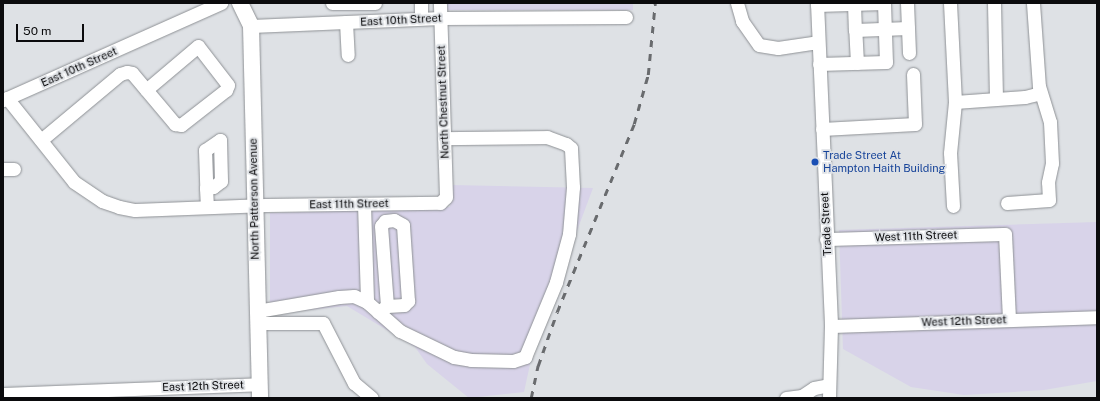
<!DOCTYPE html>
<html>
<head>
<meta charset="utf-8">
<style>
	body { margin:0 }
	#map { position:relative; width:1100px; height:401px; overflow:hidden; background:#dee1e5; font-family:"Public Sans",sans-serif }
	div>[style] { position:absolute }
	.industrial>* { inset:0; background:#d8d3e9 }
	.roads { filter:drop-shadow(0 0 1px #8e9195) drop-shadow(0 0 1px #8e9195) }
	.minor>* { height:13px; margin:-6.5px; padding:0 6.5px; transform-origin:6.5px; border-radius:6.5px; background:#fff }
	.major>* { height:16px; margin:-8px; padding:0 8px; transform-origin:8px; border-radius:8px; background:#fff }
	.rail>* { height:2.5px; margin-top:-1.25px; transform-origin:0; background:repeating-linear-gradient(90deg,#696b6e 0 7px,transparent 0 14px) }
	.dots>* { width:11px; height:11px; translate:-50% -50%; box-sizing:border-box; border:2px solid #dee1e5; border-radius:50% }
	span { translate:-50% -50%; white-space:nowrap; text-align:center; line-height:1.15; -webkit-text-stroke:3.5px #dee1e5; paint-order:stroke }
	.street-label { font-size:11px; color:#0b0b0d }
	.transit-label { font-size:11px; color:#164399 }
	.left { translate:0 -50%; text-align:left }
	.frame { position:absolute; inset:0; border:4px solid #0b0b0d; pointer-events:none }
	.scale { position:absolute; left:16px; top:24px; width:68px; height:18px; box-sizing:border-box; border:2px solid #0b0b0d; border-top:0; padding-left:5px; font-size:12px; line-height:14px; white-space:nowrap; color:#0b0b0d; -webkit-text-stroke:3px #dee1e5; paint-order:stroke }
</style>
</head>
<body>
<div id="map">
	<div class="industrial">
		<i style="clip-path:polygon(446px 3px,633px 3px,633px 10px,446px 10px)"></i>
		<i style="clip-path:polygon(451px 185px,593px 188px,534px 346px,524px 392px,469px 398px,427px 364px,415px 347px,347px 306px,270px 314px,270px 213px,450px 207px)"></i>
		<i style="clip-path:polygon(1097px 222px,1097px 381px,1044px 390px,964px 395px,911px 387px,843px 349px,839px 230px)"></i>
	</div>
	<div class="roads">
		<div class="minor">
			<i style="left:332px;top:3px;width:43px"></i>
			<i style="left:421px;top:3px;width:15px;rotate:90deg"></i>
			<i style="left:737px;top:3px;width:19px;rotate:74deg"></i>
			<i style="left:742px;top:21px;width:29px;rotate:55deg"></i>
			<i style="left:759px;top:45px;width:19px;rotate:9deg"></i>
			<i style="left:778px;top:48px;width:40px;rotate:-8.5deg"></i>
			<i style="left:817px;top:3px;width:323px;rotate:87.5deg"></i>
			<i style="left:831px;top:326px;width:72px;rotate:91.6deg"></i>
			<i style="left:907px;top:3px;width:50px;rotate:87.7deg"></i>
			<i style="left:950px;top:3px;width:99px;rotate:87.1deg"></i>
			<i style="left:994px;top:3px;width:95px;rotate:88.8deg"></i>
			<i style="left:854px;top:4px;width:26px;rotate:88deg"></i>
			<i style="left:817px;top:5px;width:67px;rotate:-1.7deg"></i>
			<i style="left:884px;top:3px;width:59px;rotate:88.1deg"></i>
			<i style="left:886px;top:62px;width:67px;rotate:178.3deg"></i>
			<i style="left:346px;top:22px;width:33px;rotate:87deg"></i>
			<i style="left:251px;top:26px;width:190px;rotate:-2.4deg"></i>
			<i style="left:441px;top:18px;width:185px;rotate:-0.3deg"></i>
			<i style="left:857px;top:63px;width:33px;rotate:-93deg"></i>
			<i style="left:855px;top:30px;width:53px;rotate:-2.2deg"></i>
			<i style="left:7px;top:98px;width:107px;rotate:51.4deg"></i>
			<i style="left:74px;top:182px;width:34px;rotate:34deg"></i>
			<i style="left:102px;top:201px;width:18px;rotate:19deg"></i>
			<i style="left:119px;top:207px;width:16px;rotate:11deg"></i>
			<i style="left:135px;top:210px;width:131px;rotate:-2.2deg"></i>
			<i style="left:266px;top:205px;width:174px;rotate:-0.7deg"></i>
			<i style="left:440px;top:203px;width:8px;rotate:-45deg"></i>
			<i style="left:446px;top:197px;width:194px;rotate:-91.8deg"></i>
			<i style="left:3px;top:100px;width:239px;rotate:-24deg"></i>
			<i style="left:822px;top:129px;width:93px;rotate:-3.1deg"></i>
			<i style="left:915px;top:124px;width:50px;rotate:-92.3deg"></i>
			<i style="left:41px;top:140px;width:103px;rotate:-39.9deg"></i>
			<i style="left:120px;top:74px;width:7px;rotate:-16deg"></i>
			<i style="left:127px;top:72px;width:5px;rotate:11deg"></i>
			<i style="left:132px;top:73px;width:67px;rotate:49.9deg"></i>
			<i style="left:175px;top:124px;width:6px;rotate:9deg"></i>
			<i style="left:181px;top:125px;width:57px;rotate:-37.9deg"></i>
			<i style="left:226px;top:90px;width:5px;rotate:-68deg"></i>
			<i style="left:228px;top:85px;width:49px;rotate:-127.6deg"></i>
			<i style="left:198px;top:46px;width:68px;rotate:139.8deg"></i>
			<i style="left:3px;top:169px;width:11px"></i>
			<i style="left:206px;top:188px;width:7px;rotate:-8deg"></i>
			<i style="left:213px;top:187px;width:10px;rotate:-37deg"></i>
			<i style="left:221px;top:181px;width:41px;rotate:-91.4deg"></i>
			<i style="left:220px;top:140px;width:18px;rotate:146deg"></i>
			<i style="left:205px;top:150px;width:38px;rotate:88deg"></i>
			<i style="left:206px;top:188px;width:19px;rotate:87deg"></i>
			<i style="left:1007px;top:203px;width:42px;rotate:-4.1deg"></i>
			<i style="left:1049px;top:200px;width:18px;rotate:-93deg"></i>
			<i style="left:1048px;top:182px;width:19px;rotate:-78deg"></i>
			<i style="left:1052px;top:163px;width:41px;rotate:-92.8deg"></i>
			<i style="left:1050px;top:122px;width:37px;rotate:-107deg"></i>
			<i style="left:1039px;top:87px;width:84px;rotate:-94.1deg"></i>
			<i style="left:364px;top:204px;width:98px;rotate:88.2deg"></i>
			<i style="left:953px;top:206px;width:53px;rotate:-93.2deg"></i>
			<i style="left:950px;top:153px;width:51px;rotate:-84.4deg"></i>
			<i style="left:955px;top:102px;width:70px;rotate:-4.1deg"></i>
			<i style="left:1025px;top:97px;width:16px;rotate:-14deg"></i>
			<i style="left:826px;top:239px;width:179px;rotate:-1.6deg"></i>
			<i style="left:1005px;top:234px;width:86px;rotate:87.3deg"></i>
			<i style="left:257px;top:311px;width:83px;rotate:-9.7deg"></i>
			<i style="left:339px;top:297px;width:15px;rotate:-4deg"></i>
			<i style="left:354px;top:296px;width:14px;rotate:25deg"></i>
			<i style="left:367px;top:302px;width:44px;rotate:41.3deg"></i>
			<i style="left:400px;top:331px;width:60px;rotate:25.7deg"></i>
			<i style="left:454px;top:357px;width:17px;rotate:10deg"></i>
			<i style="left:471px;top:360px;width:42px;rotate:1.4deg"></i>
			<i style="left:513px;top:361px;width:13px;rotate:-18deg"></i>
			<i style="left:525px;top:357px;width:81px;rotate:-67.5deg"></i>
			<i style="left:556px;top:282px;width:50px;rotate:-74.8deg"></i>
			<i style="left:569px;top:234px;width:47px;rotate:-85.1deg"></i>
			<i style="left:573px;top:187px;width:39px;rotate:-93deg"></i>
			<i style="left:571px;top:148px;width:6px;rotate:-141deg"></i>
			<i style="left:566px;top:144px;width:20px;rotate:-160deg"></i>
			<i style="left:547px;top:137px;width:103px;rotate:179.4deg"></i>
			<i style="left:378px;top:312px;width:11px;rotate:-34deg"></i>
			<i style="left:387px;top:306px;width:17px;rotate:-3deg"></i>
			<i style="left:404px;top:305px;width:6px;rotate:-45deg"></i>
			<i style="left:408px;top:301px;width:76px;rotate:-93.8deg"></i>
			<i style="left:403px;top:225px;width:10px;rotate:-151deg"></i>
			<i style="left:394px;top:220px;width:9px;rotate:174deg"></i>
			<i style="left:385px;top:221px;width:6px;rotate:129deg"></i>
			<i style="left:381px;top:226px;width:80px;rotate:85.7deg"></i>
			<i style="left:257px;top:323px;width:66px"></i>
			<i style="left:323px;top:323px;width:68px;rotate:62.7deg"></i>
			<i style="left:354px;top:383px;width:23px;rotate:40deg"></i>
			<i style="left:831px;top:326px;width:266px;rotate:-1.9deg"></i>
			<i style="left:3px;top:394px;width:256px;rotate:-2.2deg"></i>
			<i style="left:786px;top:398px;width:16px;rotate:-7deg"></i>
			<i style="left:802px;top:396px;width:14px;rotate:-34deg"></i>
			<i style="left:814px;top:388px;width:15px;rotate:-11deg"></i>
		</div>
		<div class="major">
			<i style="left:240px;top:3px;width:25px;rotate:64deg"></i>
			<i style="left:251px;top:26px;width:372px;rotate:88.6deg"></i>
		</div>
	</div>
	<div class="rail">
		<i style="left:531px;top:398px;width:33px;rotate:-78deg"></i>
		<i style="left:538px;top:366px;width:57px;rotate:-70.6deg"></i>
		<i style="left:557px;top:312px;width:203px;rotate:-67.7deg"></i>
		<i style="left:634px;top:124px;width:51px;rotate:-74.1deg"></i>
		<i style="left:648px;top:75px;width:72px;rotate:-84.4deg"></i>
	</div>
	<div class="dots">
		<i style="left:815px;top:162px;background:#1a4fb4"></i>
	</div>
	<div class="street-label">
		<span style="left:401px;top:20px;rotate:-3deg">East 10th Street</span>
		<span style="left:79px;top:67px;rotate:-24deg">East 10th Street</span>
		<span style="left:443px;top:102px;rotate:-92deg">North Chestnut Street</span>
		<span style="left:254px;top:199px;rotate:-91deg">North Patterson Avenue</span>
		<span style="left:349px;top:204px;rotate:-1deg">East 11th Street</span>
		<span style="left:826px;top:224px;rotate:-93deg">Trade Street</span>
		<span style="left:916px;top:236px;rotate:-2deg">West 11th Street</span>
		<span style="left:964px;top:321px;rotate:-2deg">West 12th Street</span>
		<span style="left:203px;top:386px;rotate:-2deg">East 12th Street</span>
	</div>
	<div class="transit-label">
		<span class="left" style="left:823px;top:162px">Trade Street At<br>Hampton Haith Building</span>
	</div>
	<div class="frame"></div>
	<div class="scale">50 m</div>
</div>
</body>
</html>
